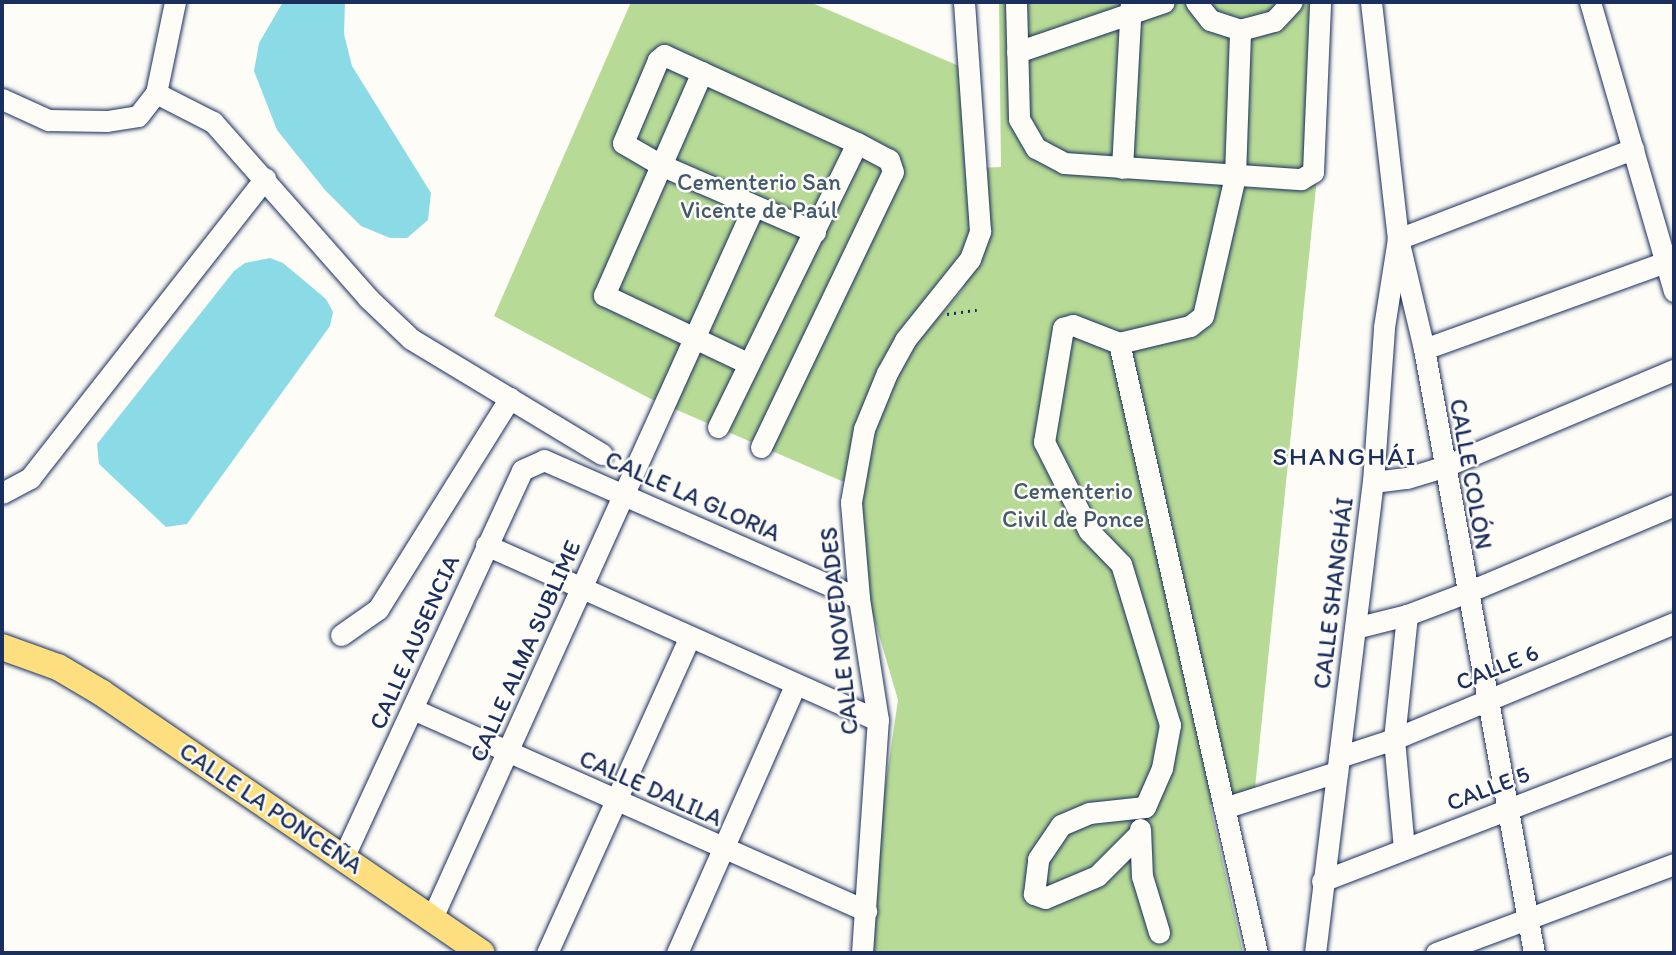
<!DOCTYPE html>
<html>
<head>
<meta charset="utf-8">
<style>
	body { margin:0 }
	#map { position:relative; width:1676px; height:955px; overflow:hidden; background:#fdfcf7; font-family:Itim,sans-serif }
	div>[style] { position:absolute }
	.green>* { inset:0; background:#b7db96 }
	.water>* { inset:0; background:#8bdbe7 }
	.path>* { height:2.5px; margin-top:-1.25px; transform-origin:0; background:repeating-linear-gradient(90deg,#1b2f5e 0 2px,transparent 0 7px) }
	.roads { filter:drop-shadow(0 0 2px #1b2f5e) drop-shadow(0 0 2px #1b2f5e) }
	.minor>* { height:21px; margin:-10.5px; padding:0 10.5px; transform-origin:10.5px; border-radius:10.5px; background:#fdfcf7 }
	.major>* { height:26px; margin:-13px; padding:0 13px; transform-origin:13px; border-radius:13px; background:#fddf80 }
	span { translate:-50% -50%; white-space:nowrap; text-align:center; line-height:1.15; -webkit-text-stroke:5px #fdfcf7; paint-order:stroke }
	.park-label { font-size:24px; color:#425a6c }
	.street-label { font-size:24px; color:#1b2f5e }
	.neighbourhood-label { font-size:26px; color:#1b2f5e; letter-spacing:2px }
	.frame { position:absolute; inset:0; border:4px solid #1b2f5e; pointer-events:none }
</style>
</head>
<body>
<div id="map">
	<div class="green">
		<i style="clip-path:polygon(631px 2px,810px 2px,959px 66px,973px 236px,965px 254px,903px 326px,844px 482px,649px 398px,494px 316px)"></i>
		<i style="clip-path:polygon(999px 2px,1329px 2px,1327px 79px,1255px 788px,1210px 805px,1243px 953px,872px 953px,882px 809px,898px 700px,870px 604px,861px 502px,869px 443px,907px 353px,961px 291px,977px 262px,979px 168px,1001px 167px)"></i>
	</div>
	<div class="water">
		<i style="clip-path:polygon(283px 2px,345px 2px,344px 34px,352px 66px,431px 193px,428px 220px,407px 238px,390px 238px,361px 226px,325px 190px,277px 130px,254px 71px,259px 43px)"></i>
		<i style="clip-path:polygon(270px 258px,283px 263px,326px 299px,333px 312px,330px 326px,187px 524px,166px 527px,99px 464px,97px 444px,234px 271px,245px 263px)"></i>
	</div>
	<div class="path">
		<i style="left:947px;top:314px;width:30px;rotate:-8deg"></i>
	</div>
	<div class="roads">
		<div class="minor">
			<i style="left:1016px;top:2px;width:117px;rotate:88.5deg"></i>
			<i style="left:1019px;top:119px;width:34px;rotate:60deg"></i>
			<i style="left:1036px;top:148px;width:32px;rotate:28deg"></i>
			<i style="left:1064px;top:163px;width:238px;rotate:3.9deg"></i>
			<i style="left:1301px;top:179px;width:14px;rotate:-30deg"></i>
			<i style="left:1313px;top:172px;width:170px;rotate:-87.6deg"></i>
			<i style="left:1196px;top:2px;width:23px;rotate:52deg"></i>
			<i style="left:1210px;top:20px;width:32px;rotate:18deg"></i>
			<i style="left:1240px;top:30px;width:35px;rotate:-15deg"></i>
			<i style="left:1274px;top:21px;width:26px;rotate:-47deg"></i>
			<i style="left:1371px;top:2px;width:239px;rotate:83.5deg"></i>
			<i style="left:1398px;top:239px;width:113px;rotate:76.7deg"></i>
			<i style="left:1424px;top:349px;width:614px;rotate:79.68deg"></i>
			<i style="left:1590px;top:2px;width:301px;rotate:73.8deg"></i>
			<i style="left:1017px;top:52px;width:155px;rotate:-18.8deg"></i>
			<i style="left:702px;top:72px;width:244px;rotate:113.7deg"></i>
			<i style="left:604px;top:295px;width:158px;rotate:25.4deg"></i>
			<i style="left:156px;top:93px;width:64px;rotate:27deg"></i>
			<i style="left:213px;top:122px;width:235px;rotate:48.6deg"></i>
			<i style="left:368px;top:298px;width:59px;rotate:43.6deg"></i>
			<i style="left:411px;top:339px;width:223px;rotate:31.1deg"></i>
			<i style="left:2px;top:99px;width:51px;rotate:24.5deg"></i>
			<i style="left:48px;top:120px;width:59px;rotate:1deg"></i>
			<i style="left:107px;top:121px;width:31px;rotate:-9deg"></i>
			<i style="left:138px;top:116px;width:29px;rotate:-52deg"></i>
			<i style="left:156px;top:93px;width:93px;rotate:-78.2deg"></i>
			<i style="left:1122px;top:168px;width:166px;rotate:-86.9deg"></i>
			<i style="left:1119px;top:343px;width:73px;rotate:-13.5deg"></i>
			<i style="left:1190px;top:326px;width:16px;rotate:-38deg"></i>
			<i style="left:1203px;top:316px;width:144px;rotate:-77.1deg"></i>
			<i style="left:1235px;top:176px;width:146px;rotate:-88deg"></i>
			<i style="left:1424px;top:349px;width:256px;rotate:-19.8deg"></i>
			<i style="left:718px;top:427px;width:316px;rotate:-63.9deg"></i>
			<i style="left:761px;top:447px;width:305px;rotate:-64.4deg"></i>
			<i style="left:893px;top:172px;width:13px;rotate:-108deg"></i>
			<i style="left:889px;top:160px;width:36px;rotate:-152deg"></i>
			<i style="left:857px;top:143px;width:212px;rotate:-155.5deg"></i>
			<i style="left:664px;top:55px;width:8px;rotate:140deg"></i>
			<i style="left:658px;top:60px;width:90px;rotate:112.9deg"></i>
			<i style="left:623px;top:143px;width:44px;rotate:30.1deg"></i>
			<i style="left:661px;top:165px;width:168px;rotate:23.5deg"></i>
			<i style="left:1373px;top:482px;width:34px;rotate:-7deg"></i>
			<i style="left:1407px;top:478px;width:38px;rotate:-17deg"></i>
			<i style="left:1443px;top:467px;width:251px;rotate:-22.8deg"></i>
			<i style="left:2px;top:493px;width:32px;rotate:-28deg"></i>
			<i style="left:30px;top:478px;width:381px;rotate:-51.9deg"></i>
			<i style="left:486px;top:545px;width:429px;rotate:24.1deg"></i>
			<i style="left:1355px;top:628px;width:54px;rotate:-14deg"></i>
			<i style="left:1407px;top:615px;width:62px;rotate:-20.8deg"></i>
			<i style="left:1465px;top:593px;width:227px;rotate:-22.8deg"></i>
			<i style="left:341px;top:635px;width:45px;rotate:-35.1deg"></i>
			<i style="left:378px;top:609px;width:249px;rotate:-58deg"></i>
			<i style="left:415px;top:710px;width:494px;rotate:24deg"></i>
			<i style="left:1339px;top:757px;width:58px;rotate:-18.1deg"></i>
			<i style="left:1394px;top:739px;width:303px;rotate:-22.5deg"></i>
			<i style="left:1224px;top:808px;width:119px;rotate:-17.7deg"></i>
			<i style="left:1140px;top:829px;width:47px;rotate:87.6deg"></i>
			<i style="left:1142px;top:876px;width:59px;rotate:73.1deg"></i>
			<i style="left:1139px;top:834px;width:59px;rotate:135deg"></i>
			<i style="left:1097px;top:876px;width:56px;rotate:157.1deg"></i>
			<i style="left:1045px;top:898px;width:12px;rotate:-160deg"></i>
			<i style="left:1034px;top:894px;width:35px;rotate:-83deg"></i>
			<i style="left:1038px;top:859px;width:41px;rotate:-55.9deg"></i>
			<i style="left:1061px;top:825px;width:30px;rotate:-23deg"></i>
			<i style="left:1089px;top:813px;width:56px;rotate:-6.1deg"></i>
			<i style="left:1145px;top:807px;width:43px;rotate:-66.4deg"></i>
			<i style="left:1162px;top:768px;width:44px;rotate:-79.5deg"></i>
			<i style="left:1170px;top:725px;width:168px;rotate:-106.9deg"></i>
			<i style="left:1121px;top:564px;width:46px;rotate:-134.1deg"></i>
			<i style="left:1089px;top:531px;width:100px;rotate:-116.8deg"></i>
			<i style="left:1044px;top:442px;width:116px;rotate:-80.5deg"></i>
			<i style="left:1063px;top:328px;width:10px;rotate:-17deg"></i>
			<i style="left:1073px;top:325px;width:49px;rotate:21.4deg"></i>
			<i style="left:1119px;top:343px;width:625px;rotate:77.25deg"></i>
			<i style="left:1404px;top:849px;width:110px;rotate:-95.2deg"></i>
			<i style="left:1394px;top:739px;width:125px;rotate:-84deg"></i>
			<i style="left:343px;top:858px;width:427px;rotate:-65.2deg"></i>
			<i style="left:522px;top:470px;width:24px;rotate:-24deg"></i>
			<i style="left:544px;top:460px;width:344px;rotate:23.7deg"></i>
			<i style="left:1322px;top:881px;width:377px;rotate:-21.1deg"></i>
			<i style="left:432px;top:918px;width:781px;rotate:-65.67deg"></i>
			<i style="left:547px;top:953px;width:345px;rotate:-65.7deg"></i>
			<i style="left:677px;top:953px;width:292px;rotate:-66.2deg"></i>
			<i style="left:862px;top:953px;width:234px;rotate:-86.1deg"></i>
			<i style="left:878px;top:720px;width:123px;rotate:-98.9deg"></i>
			<i style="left:859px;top:598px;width:96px;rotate:-94.8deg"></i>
			<i style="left:851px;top:502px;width:74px;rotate:-79.9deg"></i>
			<i style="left:864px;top:429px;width:61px;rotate:-67.7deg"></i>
			<i style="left:887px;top:373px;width:38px;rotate:-61deg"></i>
			<i style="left:905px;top:340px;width:104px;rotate:-51.3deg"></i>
			<i style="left:970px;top:259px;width:30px;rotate:-70deg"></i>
			<i style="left:980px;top:231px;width:230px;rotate:-94deg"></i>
			<i style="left:1315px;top:953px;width:475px;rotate:-83deg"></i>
			<i style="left:1373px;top:482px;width:155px;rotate:-85.9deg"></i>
			<i style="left:1384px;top:327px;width:89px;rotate:-81deg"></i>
			<i style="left:1398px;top:239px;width:252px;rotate:-21deg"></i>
			<i style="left:1436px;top:953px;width:254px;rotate:-20.5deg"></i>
		</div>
		<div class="major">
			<i style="left:2px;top:647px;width:59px;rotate:19.7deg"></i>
			<i style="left:58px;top:667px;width:51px;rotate:30.6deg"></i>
			<i style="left:102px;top:693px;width:460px;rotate:34.4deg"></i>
		</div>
	</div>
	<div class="park-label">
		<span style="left:759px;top:196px">Cementerio San<br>Vicente de Paúl</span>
		<span style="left:1073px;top:505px">Cementerio<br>Civil de Ponce</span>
	</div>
	<div class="street-label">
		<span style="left:1471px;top:474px;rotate:80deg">CALLE COLÓN</span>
		<span style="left:693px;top:496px;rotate:24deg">CALLE LA GLORIA</span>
		<span style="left:1333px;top:593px;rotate:-83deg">CALLE SHANGHÁI</span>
		<span style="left:839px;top:631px;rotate:-96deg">CALLE NOVEDADES</span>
		<span style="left:414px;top:642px;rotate:-66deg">CALLE AUSENCIA</span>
		<span style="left:525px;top:651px;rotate:-66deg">CALLE ALMA SUBLIME</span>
		<span style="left:1497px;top:667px;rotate:-22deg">CALLE 6</span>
		<span style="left:651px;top:788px;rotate:24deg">CALLE DALILA</span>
		<span style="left:1488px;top:788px;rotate:-21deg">CALLE 5</span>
		<span style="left:271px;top:808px;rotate:34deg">CALLE LA PONCEÑA</span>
	</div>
	<div class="neighbourhood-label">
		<span style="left:1345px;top:457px">SHANGHÁI</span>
	</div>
	<div class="frame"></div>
</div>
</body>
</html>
